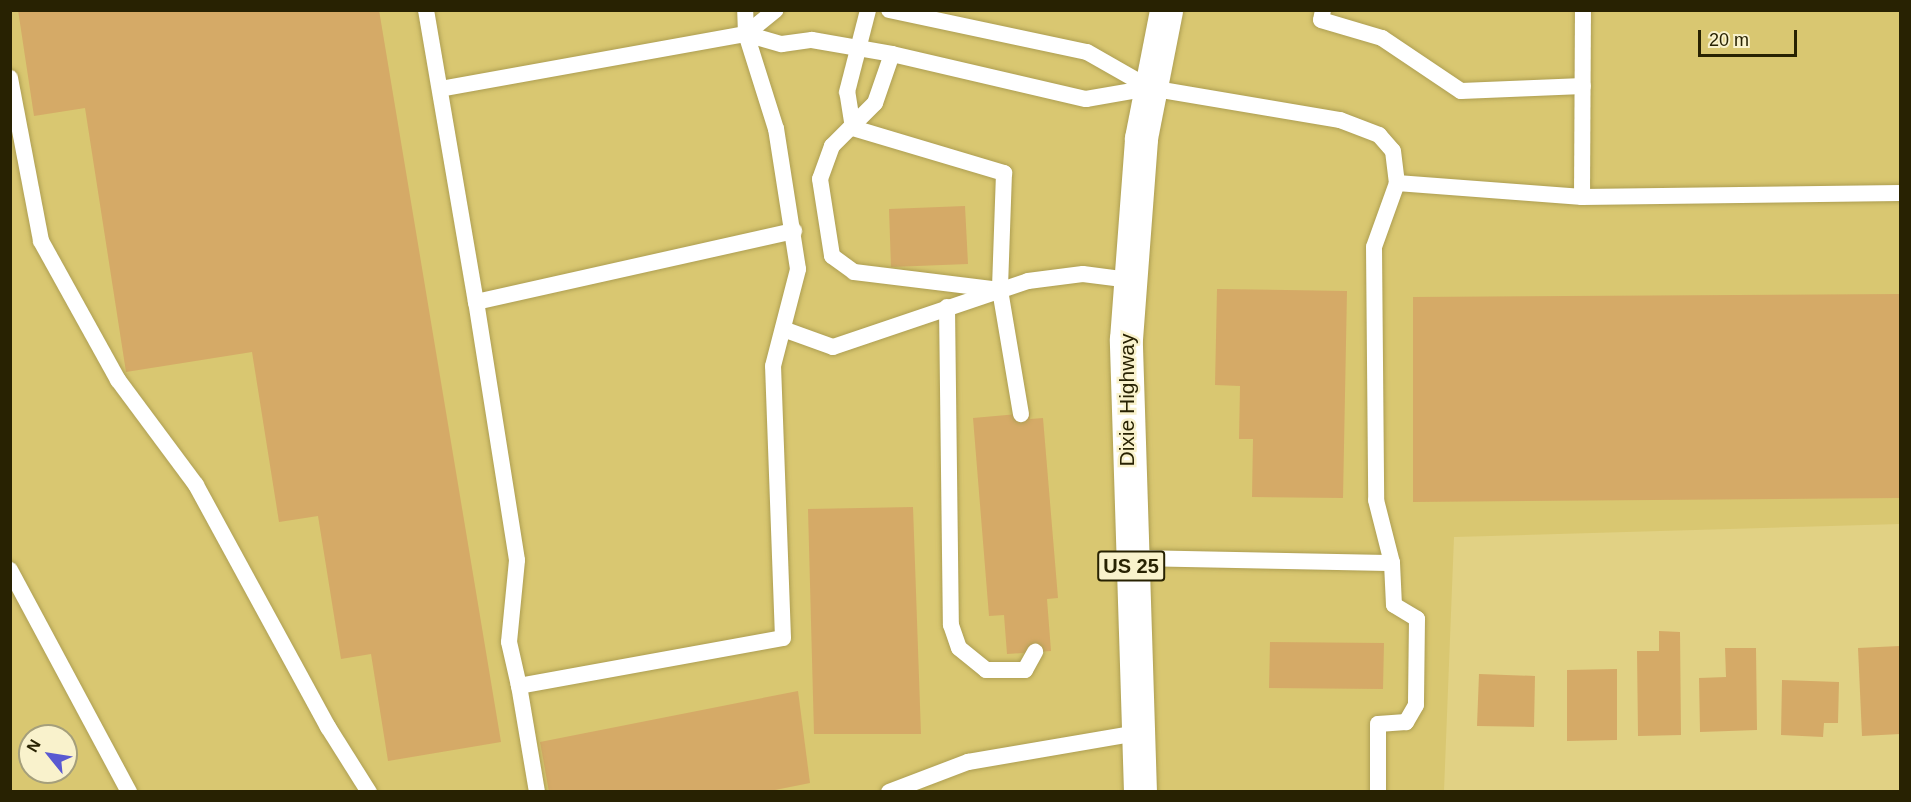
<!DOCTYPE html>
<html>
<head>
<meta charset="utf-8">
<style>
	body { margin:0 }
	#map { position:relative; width:1911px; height:802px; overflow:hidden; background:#e1d184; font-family:Helvetica,sans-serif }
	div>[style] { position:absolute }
	.built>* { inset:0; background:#d9c771 }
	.building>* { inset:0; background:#d5aa67 }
	.roads { filter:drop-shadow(0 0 2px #ad9e52) drop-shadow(0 0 2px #ad9e52) }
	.lane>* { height:16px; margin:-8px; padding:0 8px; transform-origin:8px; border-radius:8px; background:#fff }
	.primary>* { height:33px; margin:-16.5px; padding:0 16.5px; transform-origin:16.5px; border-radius:16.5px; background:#fff }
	span { translate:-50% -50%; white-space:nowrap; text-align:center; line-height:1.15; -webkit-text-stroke:5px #f9f2cc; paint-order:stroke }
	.shield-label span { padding:2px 4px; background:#f9f2cc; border:2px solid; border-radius:4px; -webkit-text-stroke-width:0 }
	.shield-label { font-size:20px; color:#282202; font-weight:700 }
	.street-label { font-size:21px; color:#282202 }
	.frame { position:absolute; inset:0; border:12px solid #282202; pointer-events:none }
	.north { position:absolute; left:18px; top:724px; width:60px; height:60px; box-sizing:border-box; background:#f9f2cc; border:2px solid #a59f7b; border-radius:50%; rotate:300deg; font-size:16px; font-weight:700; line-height:24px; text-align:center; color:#282202 }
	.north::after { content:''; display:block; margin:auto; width:21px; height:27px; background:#5959d1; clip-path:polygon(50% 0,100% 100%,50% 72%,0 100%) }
	.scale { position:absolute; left:1698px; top:30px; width:99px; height:27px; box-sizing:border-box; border:3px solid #282202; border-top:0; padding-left:8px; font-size:18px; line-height:21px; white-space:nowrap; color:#282202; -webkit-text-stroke:4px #f9f2cc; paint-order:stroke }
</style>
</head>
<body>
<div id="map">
	<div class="built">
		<i style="clip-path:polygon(evenodd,10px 11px,1900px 11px,1900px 524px,1454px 537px,1444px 791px,11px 791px,10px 11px,30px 736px,66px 736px,66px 772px,30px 772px,30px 736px)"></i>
	</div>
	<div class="building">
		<i style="clip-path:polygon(18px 10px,379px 10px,501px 742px,388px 761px,371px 654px,341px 659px,318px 516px,279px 522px,252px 352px,126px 372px,85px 108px,34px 116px)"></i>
		<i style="clip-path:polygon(965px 206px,968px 264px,891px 267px,889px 209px)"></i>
		<i style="clip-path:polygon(1217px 289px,1347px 291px,1343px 498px,1252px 497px,1253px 439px,1239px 439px,1240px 386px,1215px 385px)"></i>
		<i style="clip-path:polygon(1900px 294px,1900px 498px,1413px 502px,1413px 297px)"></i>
		<i style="clip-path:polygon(1030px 413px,1030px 419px,1043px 418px,1058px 598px,1047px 599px,1051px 651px,1007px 654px,1004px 615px,989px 616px,973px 418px)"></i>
		<i style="clip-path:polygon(913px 507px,921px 734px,814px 734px,808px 509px)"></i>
		<i style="clip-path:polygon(1659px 631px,1680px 632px,1681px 735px,1638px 736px,1637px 651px,1659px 651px)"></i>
		<i style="clip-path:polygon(1270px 642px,1384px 643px,1383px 689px,1269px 688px)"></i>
		<i style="clip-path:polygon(1899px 646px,1900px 734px,1862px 736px,1858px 648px)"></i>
		<i style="clip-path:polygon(1725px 648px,1756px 648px,1757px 730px,1700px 732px,1699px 678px,1726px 677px)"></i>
		<i style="clip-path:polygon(1617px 669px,1617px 740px,1567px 741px,1567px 670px)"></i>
		<i style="clip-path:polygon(1479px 674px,1535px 676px,1534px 727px,1477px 726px)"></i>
		<i style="clip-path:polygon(1782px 680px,1839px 682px,1838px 723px,1824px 723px,1823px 737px,1781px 735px)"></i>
		<i style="clip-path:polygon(798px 691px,810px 783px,765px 792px,549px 792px,540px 742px)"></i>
	</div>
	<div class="roads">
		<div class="lane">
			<i style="left:426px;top:10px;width:296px;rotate:80.3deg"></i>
			<i style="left:889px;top:10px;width:202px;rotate:12deg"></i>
			<i style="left:1087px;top:52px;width:73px;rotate:29.7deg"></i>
			<i style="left:1323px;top:10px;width:10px;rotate:101deg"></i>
			<i style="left:1321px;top:20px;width:64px;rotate:16.4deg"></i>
			<i style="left:1382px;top:38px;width:95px;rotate:33.9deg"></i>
			<i style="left:1461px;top:91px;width:122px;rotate:-2.3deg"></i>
			<i style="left:746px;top:34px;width:38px;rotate:-39deg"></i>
			<i style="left:892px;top:54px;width:52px;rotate:109.1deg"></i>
			<i style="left:875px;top:103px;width:61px;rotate:135deg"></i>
			<i style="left:832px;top:146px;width:35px;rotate:110deg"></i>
			<i style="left:820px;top:179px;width:78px;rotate:81.1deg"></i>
			<i style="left:832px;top:256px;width:27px;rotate:36deg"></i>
			<i style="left:854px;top:272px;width:147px;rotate:7deg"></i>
			<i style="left:10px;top:78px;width:166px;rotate:79.2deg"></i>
			<i style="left:41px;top:241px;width:159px;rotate:61deg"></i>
			<i style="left:118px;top:380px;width:131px;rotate:53.4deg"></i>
			<i style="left:196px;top:485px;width:276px;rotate:61.4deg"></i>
			<i style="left:328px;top:727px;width:77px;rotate:57.8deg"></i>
			<i style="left:440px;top:89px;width:311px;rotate:-10.2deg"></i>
			<i style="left:746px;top:34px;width:37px;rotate:16deg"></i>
			<i style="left:782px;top:44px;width:30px;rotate:-8deg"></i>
			<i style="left:812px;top:40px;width:81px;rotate:9.9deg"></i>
			<i style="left:892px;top:54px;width:199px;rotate:13.1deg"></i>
			<i style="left:1086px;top:99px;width:65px;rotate:-9.8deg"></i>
			<i style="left:1150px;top:88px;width:193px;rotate:9.6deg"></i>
			<i style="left:1340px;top:120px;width:42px;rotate:21deg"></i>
			<i style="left:1379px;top:135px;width:21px;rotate:49deg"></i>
			<i style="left:1393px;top:151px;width:32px;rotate:83deg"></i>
			<i style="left:1397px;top:183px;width:68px;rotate:109.8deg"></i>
			<i style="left:1374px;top:247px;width:253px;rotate:89.5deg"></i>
			<i style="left:1376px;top:500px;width:65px;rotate:75.7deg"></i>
			<i style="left:1392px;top:563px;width:42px;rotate:87.3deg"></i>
			<i style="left:1394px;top:605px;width:27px;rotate:31deg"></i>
			<i style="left:1417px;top:619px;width:86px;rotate:90.7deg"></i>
			<i style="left:1416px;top:705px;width:20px;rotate:120deg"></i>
			<i style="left:1406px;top:722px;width:28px;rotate:176deg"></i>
			<i style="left:1378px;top:724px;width:68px;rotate:90deg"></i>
			<i style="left:853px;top:128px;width:158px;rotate:16.6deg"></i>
			<i style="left:1004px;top:173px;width:117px;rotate:92deg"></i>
			<i style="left:1000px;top:290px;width:126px;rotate:80.4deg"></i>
			<i style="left:853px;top:128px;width:36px;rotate:-99deg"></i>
			<i style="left:847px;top:92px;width:85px;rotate:-75.6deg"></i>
			<i style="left:1397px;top:183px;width:186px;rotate:4.3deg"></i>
			<i style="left:1582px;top:197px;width:318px;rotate:-0.7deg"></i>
			<i style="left:1582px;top:197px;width:187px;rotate:-89.7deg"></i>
			<i style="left:947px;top:307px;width:318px;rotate:89.3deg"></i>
			<i style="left:951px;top:625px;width:24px;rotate:71deg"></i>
			<i style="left:959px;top:648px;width:35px;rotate:39deg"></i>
			<i style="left:986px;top:670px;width:39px"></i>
			<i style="left:1025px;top:670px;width:21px;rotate:-61deg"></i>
			<i style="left:783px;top:329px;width:53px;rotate:19.8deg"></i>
			<i style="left:833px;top:347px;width:206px;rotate:-18.7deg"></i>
			<i style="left:1028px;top:281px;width:55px;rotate:-7.3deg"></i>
			<i style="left:1083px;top:274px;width:46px;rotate:7.4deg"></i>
			<i style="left:1130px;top:558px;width:262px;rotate:1.1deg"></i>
			<i style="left:10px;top:570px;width:252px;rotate:61.8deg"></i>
			<i style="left:519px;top:686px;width:45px;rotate:-102.8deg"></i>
			<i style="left:509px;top:642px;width:82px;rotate:-84.4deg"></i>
			<i style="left:517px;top:560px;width:261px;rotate:-99deg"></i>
			<i style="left:476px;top:302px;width:326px;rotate:-12.6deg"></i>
			<i style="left:537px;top:792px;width:108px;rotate:-99.6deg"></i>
			<i style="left:519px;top:686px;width:268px;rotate:-10.3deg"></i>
			<i style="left:783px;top:638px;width:272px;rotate:-92.1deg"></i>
			<i style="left:773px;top:366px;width:100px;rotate:-75.5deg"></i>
			<i style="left:798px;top:269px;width:142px;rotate:-98.9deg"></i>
			<i style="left:776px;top:129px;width:100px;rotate:-107.5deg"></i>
			<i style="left:746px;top:34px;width:24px;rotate:-92deg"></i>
			<i style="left:889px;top:792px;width:85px;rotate:-20.8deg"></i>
			<i style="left:968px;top:762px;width:171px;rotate:-9.7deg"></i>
		</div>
		<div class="primary">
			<i style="left:1140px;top:792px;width:453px;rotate:-91.8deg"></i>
			<i style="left:1126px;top:339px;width:202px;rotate:-85.7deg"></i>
			<i style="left:1141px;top:138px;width:130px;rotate:-78.9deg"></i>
		</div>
	</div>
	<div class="shield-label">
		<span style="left:1131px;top:566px">US 25</span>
	</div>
	<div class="street-label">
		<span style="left:1127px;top:400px;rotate:-90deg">Dixie Highway</span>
	</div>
	<div class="frame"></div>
	<div class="north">N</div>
	<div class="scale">20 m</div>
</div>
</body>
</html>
